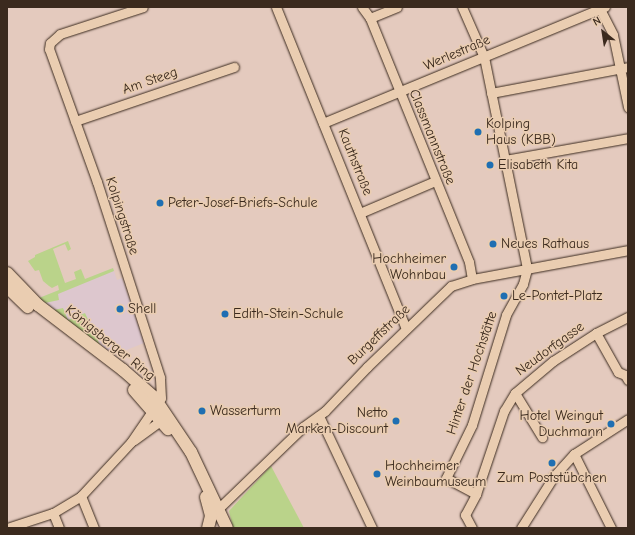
<!DOCTYPE html>
<html>
<head>
<meta charset="utf-8">
<style>
	body { margin:0 }
	#map { position:relative; width:635px; height:535px; overflow:hidden; background:#e4cabe; font-family:"Comic Neue",sans-serif }
	div>[style] { position:absolute }
	.built>* { inset:0; background:#ddc7ce }
	.green>* { inset:0; background:#bad38a }
	.roads { filter:drop-shadow(0 0 1px #3b2a1e) drop-shadow(0 0 1px #3b2a1e) }
	.minor>* { height:9px; margin:-4.5px; padding:0 4.5px; transform-origin:4.5px; border-radius:4.5px; background:#eacdb1 }
	.major>* { height:12px; margin:-6px; padding:0 6px; transform-origin:6px; border-radius:6px; background:#eacdb1 }
	.dots>* { width:11px; height:11px; translate:-50% -50%; box-sizing:border-box; border:2px solid #eacdb1; border-radius:50% }
	span { translate:-50% -50%; white-space:nowrap; text-align:center; line-height:1.15; -webkit-text-stroke:3px #eacdb1; paint-order:stroke }
	.street-label { font-size:14px; color:#3b2a1e }
	.poi-label { font-size:14px; color:#3b2a1e }
	.left { translate:0 -50%; text-align:left }
	.right { translate:-100% -50%; text-align:right }
	.frame { position:absolute; inset:0; border:8px solid #3b2a1e; pointer-events:none }
	.north { position:absolute; left:583px; top:12px; width:40px; height:40px; -webkit-text-stroke:3px #eacdb1; paint-order:stroke; rotate:330deg; font-size:11px; font-weight:700; line-height:16px; text-align:center; color:#3b2a1e }
	.north::after { content:''; display:block; margin:auto; width:14px; height:18px; background:#3b2a1e; clip-path:polygon(50% 0,100% 100%,50% 72%,0 100%) }
</style>
</head>
<body>
<div id="map">
	<div class="built">
		<i style="clip-path:polygon(113px 268px,117px 280px,122px 278px,144px 343px,114px 355px,39px 298px)"></i>
	</div>
	<div class="green">
		<i style="clip-path:polygon(68px 241px,71px 249px,68px 251px,65px 244px,53px 249px,65px 283px,76px 279px,74px 272px,81px 269px,85px 279px,113px 268px,114px 271px,58px 294px,59px 300px,45px 303px,39px 298px,59px 290px,58px 285px,52px 288px,49px 286px,43px 281px,39px 270px,35px 271px,28px 261px,35px 257px,35px 255px)"></i>
		<i style="clip-path:polygon(63px 308px,68px 320px,85px 313px,100px 345px,54px 310px)"></i>
		<i style="clip-path:polygon(271px 466px,304px 528px,233px 528px,229px 511px)"></i>
	</div>
	<div class="roads">
		<div class="minor">
			<i style="left:276px;top:7px;width:347px;rotate:68deg"></i>
			<i style="left:362px;top:7px;width:14px;rotate:54deg"></i>
			<i style="left:370px;top:18px;width:263px;rotate:67.9deg"></i>
			<i style="left:469px;top:262px;width:17px;rotate:80deg"></i>
			<i style="left:462px;top:7px;width:55px;rotate:66.3deg"></i>
			<i style="left:484px;top:57px;width:216px;rotate:78.5deg"></i>
			<i style="left:527px;top:269px;width:16px;rotate:105deg"></i>
			<i style="left:523px;top:284px;width:35px;rotate:119deg"></i>
			<i style="left:506px;top:315px;width:115px;rotate:107.2deg"></i>
			<i style="left:472px;top:425px;width:59px;rotate:116.1deg"></i>
			<i style="left:446px;top:478px;width:34px;rotate:28deg"></i>
			<i style="left:599px;top:7px;width:31px;rotate:63deg"></i>
			<i style="left:613px;top:35px;width:74px;rotate:78.2deg"></i>
			<i style="left:370px;top:18px;width:29px;rotate:-22deg"></i>
			<i style="left:491px;top:93px;width:139px;rotate:-10.7deg"></i>
			<i style="left:75px;top:121px;width:168px;rotate:-18.8deg"></i>
			<i style="left:323px;top:123px;width:305px;rotate:-22.4deg"></i>
			<i style="left:505px;top:160px;width:125px;rotate:-10.1deg"></i>
			<i style="left:360px;top:213px;width:82px;rotate:-23.1deg"></i>
			<i style="left:596px;top:333px;width:45px;rotate:60.6deg"></i>
			<i style="left:618px;top:372px;width:8px;rotate:23deg"></i>
			<i style="left:625px;top:375px;width:6px;rotate:59deg"></i>
			<i style="left:515px;top:393px;width:52px;rotate:58.5deg"></i>
			<i style="left:319px;top:416px;width:124px;rotate:64.7deg"></i>
			<i style="left:134px;top:440px;width:39px;rotate:-36deg"></i>
			<i style="left:574px;top:454px;width:83px;rotate:63.4deg"></i>
			<i style="left:81px;top:496px;width:35px;rotate:68deg"></i>
			<i style="left:213px;top:509px;width:6px;rotate:-9deg"></i>
			<i style="left:219px;top:508px;width:117px;rotate:-44deg"></i>
			<i style="left:303px;top:427px;width:27px;rotate:-36deg"></i>
			<i style="left:325px;top:411px;width:61px;rotate:-46.3deg"></i>
			<i style="left:367px;top:367px;width:117px;rotate:-44deg"></i>
			<i style="left:451px;top:286px;width:22px;rotate:-18deg"></i>
			<i style="left:472px;top:279px;width:159px;rotate:-10.5deg"></i>
			<i style="left:53px;top:513px;width:16px;rotate:68deg"></i>
			<i style="left:7px;top:528px;width:48px;rotate:-18.1deg"></i>
			<i style="left:53px;top:513px;width:33px;rotate:-31deg"></i>
			<i style="left:81px;top:496px;width:74px;rotate:-47.2deg"></i>
			<i style="left:131px;top:442px;width:53px;rotate:-55.7deg"></i>
			<i style="left:161px;top:398px;width:21px;rotate:-93deg"></i>
			<i style="left:160px;top:377px;width:205px;rotate:-107.9deg"></i>
			<i style="left:97px;top:182px;width:141px;rotate:-109.8deg"></i>
			<i style="left:49px;top:49px;width:6px;rotate:-81deg"></i>
			<i style="left:50px;top:43px;width:13px;rotate:-42deg"></i>
			<i style="left:60px;top:34px;width:87px;rotate:-18deg"></i>
			<i style="left:472px;top:528px;width:15px;rotate:-118deg"></i>
			<i style="left:465px;top:515px;width:24px;rotate:-62deg"></i>
			<i style="left:476px;top:494px;width:88px;rotate:-71.4deg"></i>
			<i style="left:504px;top:411px;width:21px;rotate:-59deg"></i>
			<i style="left:515px;top:393px;width:50px;rotate:-40.1deg"></i>
			<i style="left:553px;top:361px;width:51px;rotate:-33.1deg"></i>
			<i style="left:596px;top:333px;width:36px;rotate:-27deg"></i>
			<i style="left:521px;top:528px;width:62px;rotate:-57.6deg"></i>
			<i style="left:554px;top:476px;width:30px;rotate:-48deg"></i>
			<i style="left:574px;top:454px;width:64px;rotate:-32.9deg"></i>
		</div>
		<div class="major">
			<i style="left:7px;top:273px;width:45px;rotate:45.9deg"></i>
			<i style="left:38px;top:305px;width:107px;rotate:37.4deg"></i>
			<i style="left:123px;top:370px;width:41px;rotate:41.1deg"></i>
			<i style="left:154px;top:397px;width:66px;rotate:56.1deg"></i>
			<i style="left:191px;top:452px;width:84px;rotate:64.7deg"></i>
			<i style="left:7px;top:287px;width:29px;rotate:44deg"></i>
			<i style="left:134px;top:390px;width:52px;rotate:48.9deg"></i>
			<i style="left:206px;top:497px;width:20px;rotate:75deg"></i>
			<i style="left:211px;top:516px;width:12px;rotate:104deg"></i>
		</div>
	</div>
	<div class="dots">
		<i style="left:478px;top:132px;background:#1f6fb2"></i>
		<i style="left:490px;top:165px;background:#1f6fb2"></i>
		<i style="left:160px;top:203px;background:#1f6fb2"></i>
		<i style="left:493px;top:244px;background:#1f6fb2"></i>
		<i style="left:454px;top:267px;background:#1f6fb2"></i>
		<i style="left:504px;top:296px;background:#1f6fb2"></i>
		<i style="left:120px;top:309px;background:#1f6fb2"></i>
		<i style="left:225px;top:314px;background:#1f6fb2"></i>
		<i style="left:202px;top:411px;background:#1f6fb2"></i>
		<i style="left:396px;top:421px;background:#1f6fb2"></i>
		<i style="left:611px;top:424px;background:#1f6fb2"></i>
		<i style="left:552px;top:463px;background:#1f6fb2"></i>
		<i style="left:377px;top:474px;background:#1f6fb2"></i>
	</div>
	<div class="street-label">
		<span style="left:457px;top:53px;rotate:-23deg">Werlestraße</span>
		<span style="left:150px;top:81px;rotate:-19deg">Am Steeg</span>
		<span style="left:432px;top:137px;rotate:68deg">Classmannstraße</span>
		<span style="left:355px;top:162px;rotate:68deg">Kauthstraße</span>
		<span style="left:122px;top:216px;rotate:72deg">Kolpingstraße</span>
		<span style="left:379px;top:335px;rotate:-44deg">Burgeffstraße</span>
		<span style="left:110px;top:343px;rotate:39deg">Königsberger Ring</span>
		<span style="left:550px;top:349px;rotate:-36deg">Neudorfgasse</span>
		<span style="left:472px;top:373px;rotate:-71deg">Hinter der Hochstätte</span>
	</div>
	<div class="poi-label">
		<span class="left" style="left:486px;top:132px">Kolping<br>Haus (KBB)</span>
		<span class="left" style="left:498px;top:165px">Elisabeth Kita</span>
		<span class="left" style="left:168px;top:203px">Peter-Josef-Briefs-Schule</span>
		<span class="left" style="left:501px;top:244px">Neues Rathaus</span>
		<span class="right" style="left:446px;top:267px">Hochheimer<br>Wohnbau</span>
		<span class="left" style="left:512px;top:296px">Le-Pontet-Platz</span>
		<span class="left" style="left:128px;top:309px">Shell</span>
		<span class="left" style="left:233px;top:314px">Edith-Stein-Schule</span>
		<span class="left" style="left:210px;top:411px">Wasserturm</span>
		<span class="right" style="left:388px;top:421px">Netto<br>Marken-Discount</span>
		<span class="right" style="left:603px;top:424px">Hotel Weingut<br>Duchmann</span>
		<span class="left" style="left:385px;top:474px">Hochheimer<br>Weinbaumuseum</span>
		<span style="left:552px;top:478px">Zum Poststübchen</span>
	</div>
	<div class="frame"></div>
	<div class="north">N</div>
</div>
</body>
</html>
